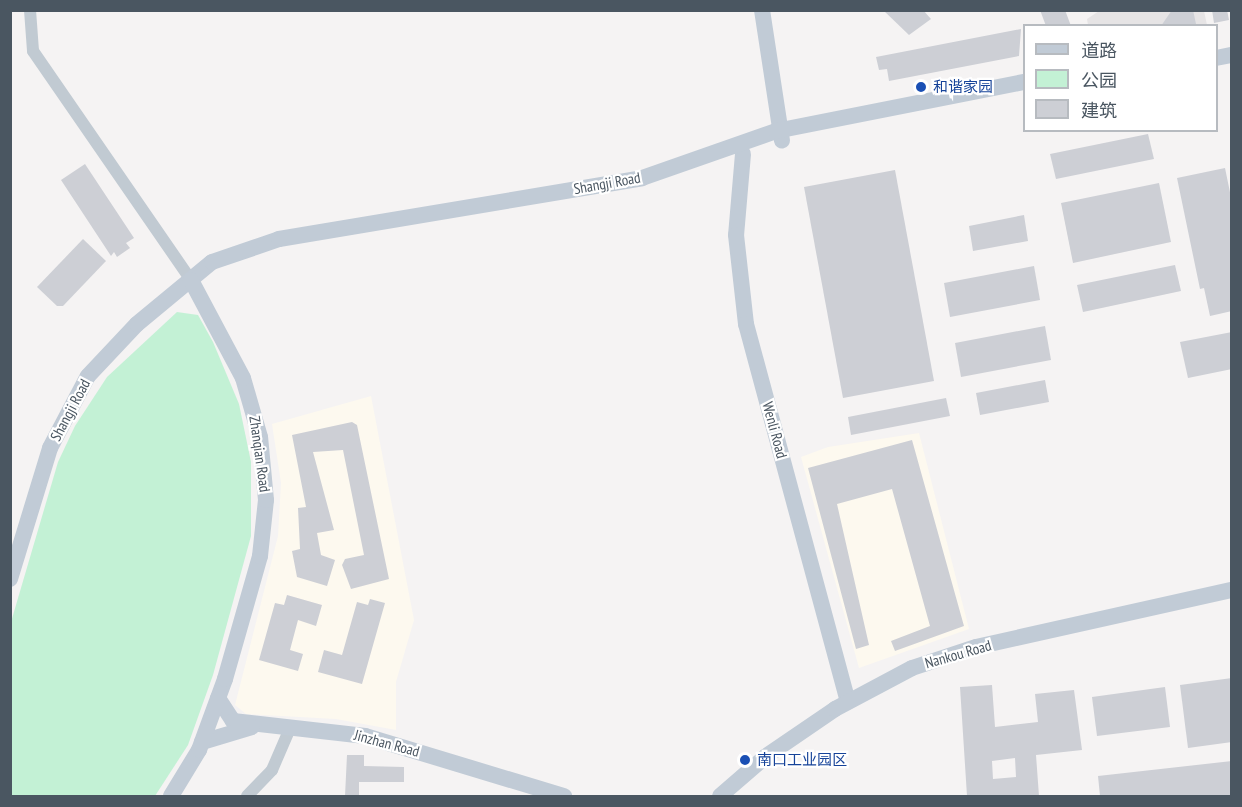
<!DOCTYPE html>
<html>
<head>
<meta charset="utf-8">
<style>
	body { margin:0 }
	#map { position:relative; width:1242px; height:807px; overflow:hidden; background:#f5f3f3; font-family:"PT Sans Narrow","Noto Sans SC",sans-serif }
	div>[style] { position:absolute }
	.commercial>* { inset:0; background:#fdf9ef }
	.education>* { inset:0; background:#e6e4e5 }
	.green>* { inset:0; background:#c3f1d5 }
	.building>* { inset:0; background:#cdcfd5 }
	.street>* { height:12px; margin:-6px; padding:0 6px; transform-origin:6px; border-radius:6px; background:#c1cad2 }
	.secondary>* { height:16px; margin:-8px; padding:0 8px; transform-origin:8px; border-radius:8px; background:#c1cbd6 }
	.dots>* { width:16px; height:16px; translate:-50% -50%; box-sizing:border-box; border:3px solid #fff; border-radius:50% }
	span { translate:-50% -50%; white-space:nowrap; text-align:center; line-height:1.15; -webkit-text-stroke:4.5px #fff; paint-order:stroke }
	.transit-label { font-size:15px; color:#164399 }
	.left { translate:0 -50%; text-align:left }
	.street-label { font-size:15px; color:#4a5661 }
	.frame { position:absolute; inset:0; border:12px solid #4a5661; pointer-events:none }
	.legend { position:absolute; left:1023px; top:24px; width:195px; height:108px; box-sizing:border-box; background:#fff; border:2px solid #b7bbc0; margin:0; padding:8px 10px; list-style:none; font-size:18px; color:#4a5661 }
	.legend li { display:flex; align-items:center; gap:12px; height:30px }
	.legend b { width:30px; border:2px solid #b7bbc0 }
</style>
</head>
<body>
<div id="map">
	<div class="commercial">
		<i style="clip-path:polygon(371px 396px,414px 620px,396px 682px,396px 730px,336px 719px,246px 714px,235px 705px,278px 536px,281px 483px,272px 424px)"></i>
		<i style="clip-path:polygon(919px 433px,969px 629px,859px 668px,801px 457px,828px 447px)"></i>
	</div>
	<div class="education">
		<i style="clip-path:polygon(1099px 11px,1204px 11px,1207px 25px,1088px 25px,1087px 19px)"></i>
	</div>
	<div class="green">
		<i style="clip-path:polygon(177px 312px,198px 315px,213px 342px,239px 404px,251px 462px,251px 536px,213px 675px,188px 745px,155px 796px,11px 796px,11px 622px,58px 462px,75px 426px,107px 377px)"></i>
	</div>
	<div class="building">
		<i style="clip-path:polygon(883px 10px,923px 10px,931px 19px,909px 35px)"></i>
		<i style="clip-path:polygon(1040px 10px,1065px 10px,1071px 26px,1046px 26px)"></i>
		<i style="clip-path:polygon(1172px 10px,1193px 10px,1196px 24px,1161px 26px)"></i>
		<i style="clip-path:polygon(1212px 10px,1227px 10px,1229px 20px,1214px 23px)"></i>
		<i style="clip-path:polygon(1021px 29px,1019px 56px,889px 81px,887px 69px,879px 70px,876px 57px)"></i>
		<i style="clip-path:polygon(1148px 134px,1154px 159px,1056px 179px,1050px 154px)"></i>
		<i style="clip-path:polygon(85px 164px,134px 238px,126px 243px,130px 248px,117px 257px,114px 252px,111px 256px,61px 180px)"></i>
		<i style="clip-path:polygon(1225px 168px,1232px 202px,1232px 311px,1210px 316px,1204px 288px,1200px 289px,1177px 178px)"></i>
		<i style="clip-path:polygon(895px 170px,934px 381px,843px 398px,804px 187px)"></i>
		<i style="clip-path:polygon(1159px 183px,1171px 242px,1073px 263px,1061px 203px)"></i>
		<i style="clip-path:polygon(1024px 215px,1028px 241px,973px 251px,969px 226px)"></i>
		<i style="clip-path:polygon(83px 239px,106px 261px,63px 306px,57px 306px,37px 287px)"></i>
		<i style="clip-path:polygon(1175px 265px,1181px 291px,1083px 312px,1077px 285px)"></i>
		<i style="clip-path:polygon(1034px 266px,1040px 300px,950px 317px,944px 283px)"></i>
		<i style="clip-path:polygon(1045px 326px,1051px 360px,961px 377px,955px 343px)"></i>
		<i style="clip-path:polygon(1232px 332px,1232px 369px,1188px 378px,1180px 342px)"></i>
		<i style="clip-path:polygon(1045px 380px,1049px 402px,980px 415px,976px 393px)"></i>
		<i style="clip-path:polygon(946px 398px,950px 416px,851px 435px,848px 417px)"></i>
		<i style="clip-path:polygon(352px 422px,357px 425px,389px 579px,351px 589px,342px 565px,345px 559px,364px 555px,343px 450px,313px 452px,334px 530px,317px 533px,321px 555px,335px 560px,327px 586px,297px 577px,292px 551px,300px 549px,298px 508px,306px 507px,292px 435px)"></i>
		<i style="clip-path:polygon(912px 440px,964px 626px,895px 651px,891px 641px,930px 626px,892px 489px,837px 504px,869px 645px,856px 649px,808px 468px)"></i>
		<i style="clip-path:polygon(287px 595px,322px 605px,316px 626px,298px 620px,290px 650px,303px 654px,298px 671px,259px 660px,275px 603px,284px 605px)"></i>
		<i style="clip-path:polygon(370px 599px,385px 603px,362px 684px,318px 672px,324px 650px,342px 655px,357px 602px,368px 605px)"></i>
		<i style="clip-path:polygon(1232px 678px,1232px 742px,1188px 748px,1180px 685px)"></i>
		<i style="clip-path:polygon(evenodd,992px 685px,995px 727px,1038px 722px,1035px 694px,1074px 690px,1082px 750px,1036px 755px,1039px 796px,967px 796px,960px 687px,992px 685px,1015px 758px,1016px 777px,993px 779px,992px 761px,1015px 758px)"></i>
		<i style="clip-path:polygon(1165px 687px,1170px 727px,1097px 736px,1092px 697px)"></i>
		<i style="clip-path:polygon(347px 755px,364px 755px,364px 766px,404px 767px,404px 782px,359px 782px,359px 796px,345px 796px)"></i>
		<i style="clip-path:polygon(1232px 761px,1232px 796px,1100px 796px,1098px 776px)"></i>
	</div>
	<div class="street">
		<i style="left:30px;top:10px;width:41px;rotate:85.8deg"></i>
		<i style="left:33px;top:51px;width:278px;rotate:55.4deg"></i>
		<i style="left:247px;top:796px;width:36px;rotate:-46deg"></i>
		<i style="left:272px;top:770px;width:48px;rotate:-66.6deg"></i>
	</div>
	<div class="secondary">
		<i style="left:762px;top:10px;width:132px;rotate:81.3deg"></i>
		<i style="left:1216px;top:58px;width:16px;rotate:-11deg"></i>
		<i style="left:743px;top:154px;width:81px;rotate:94.9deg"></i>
		<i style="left:736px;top:235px;width:90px;rotate:83.6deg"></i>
		<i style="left:746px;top:324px;width:391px;rotate:74.9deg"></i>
		<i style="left:10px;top:579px;width:137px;rotate:-73deg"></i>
		<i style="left:50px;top:448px;width:81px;rotate:-62.2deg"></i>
		<i style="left:88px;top:376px;width:71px;rotate:-46.7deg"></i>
		<i style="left:137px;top:324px;width:97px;rotate:-39.6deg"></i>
		<i style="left:212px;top:262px;width:71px;rotate:-18.9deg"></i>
		<i style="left:279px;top:239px;width:368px;rotate:-9.5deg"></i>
		<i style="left:642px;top:178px;width:142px;rotate:-19.3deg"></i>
		<i style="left:776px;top:131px;width:253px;rotate:-11.2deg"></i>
		<i style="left:218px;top:698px;width:27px;rotate:57deg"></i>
		<i style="left:233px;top:721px;width:133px;rotate:6.5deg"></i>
		<i style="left:365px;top:736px;width:208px;rotate:16.8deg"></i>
		<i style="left:202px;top:742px;width:52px;rotate:-16.7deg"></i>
		<i style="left:171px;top:796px;width:54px;rotate:-58.7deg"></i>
		<i style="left:199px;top:750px;width:76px;rotate:-69.9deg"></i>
		<i style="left:225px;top:679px;width:128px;rotate:-74.1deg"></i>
		<i style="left:260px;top:556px;width:56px;rotate:-83.9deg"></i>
		<i style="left:266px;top:500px;width:63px;rotate:-95.4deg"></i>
		<i style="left:260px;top:437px;width:61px;rotate:-106.1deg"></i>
		<i style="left:243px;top:378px;width:111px;rotate:-118deg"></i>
		<i style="left:720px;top:796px;width:60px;rotate:-40.9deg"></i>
		<i style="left:765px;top:757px;width:85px;rotate:-34.4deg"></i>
		<i style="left:835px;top:709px;width:87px;rotate:-28deg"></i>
		<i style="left:912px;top:668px;width:67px;rotate:-18.2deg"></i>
		<i style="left:976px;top:647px;width:262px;rotate:-12.6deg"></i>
	</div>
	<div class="dots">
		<i style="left:921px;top:87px;background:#1a4fb4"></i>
		<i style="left:745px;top:760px;background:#1a4fb4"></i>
	</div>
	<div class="transit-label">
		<span class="left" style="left:933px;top:87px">和谐家园</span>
		<span class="left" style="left:757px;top:760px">南口工业园区</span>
	</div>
	<div class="street-label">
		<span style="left:607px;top:183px;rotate:-10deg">Shangji Road</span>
		<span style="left:70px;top:410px;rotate:-62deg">Shangji Road</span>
		<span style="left:775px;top:430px;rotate:75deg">Wenli Road</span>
		<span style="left:260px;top:454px;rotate:82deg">Zhanqian Road</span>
		<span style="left:958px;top:654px;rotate:-16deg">Nankou Road</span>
		<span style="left:387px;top:743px;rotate:15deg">Jinzhan Road</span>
	</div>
	<div class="frame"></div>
	<ul class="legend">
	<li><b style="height:8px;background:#c1cbd6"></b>道路</li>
	<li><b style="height:16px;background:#c3f1d5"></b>公园</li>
	<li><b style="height:16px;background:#cdcfd5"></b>建筑</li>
	</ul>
</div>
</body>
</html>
